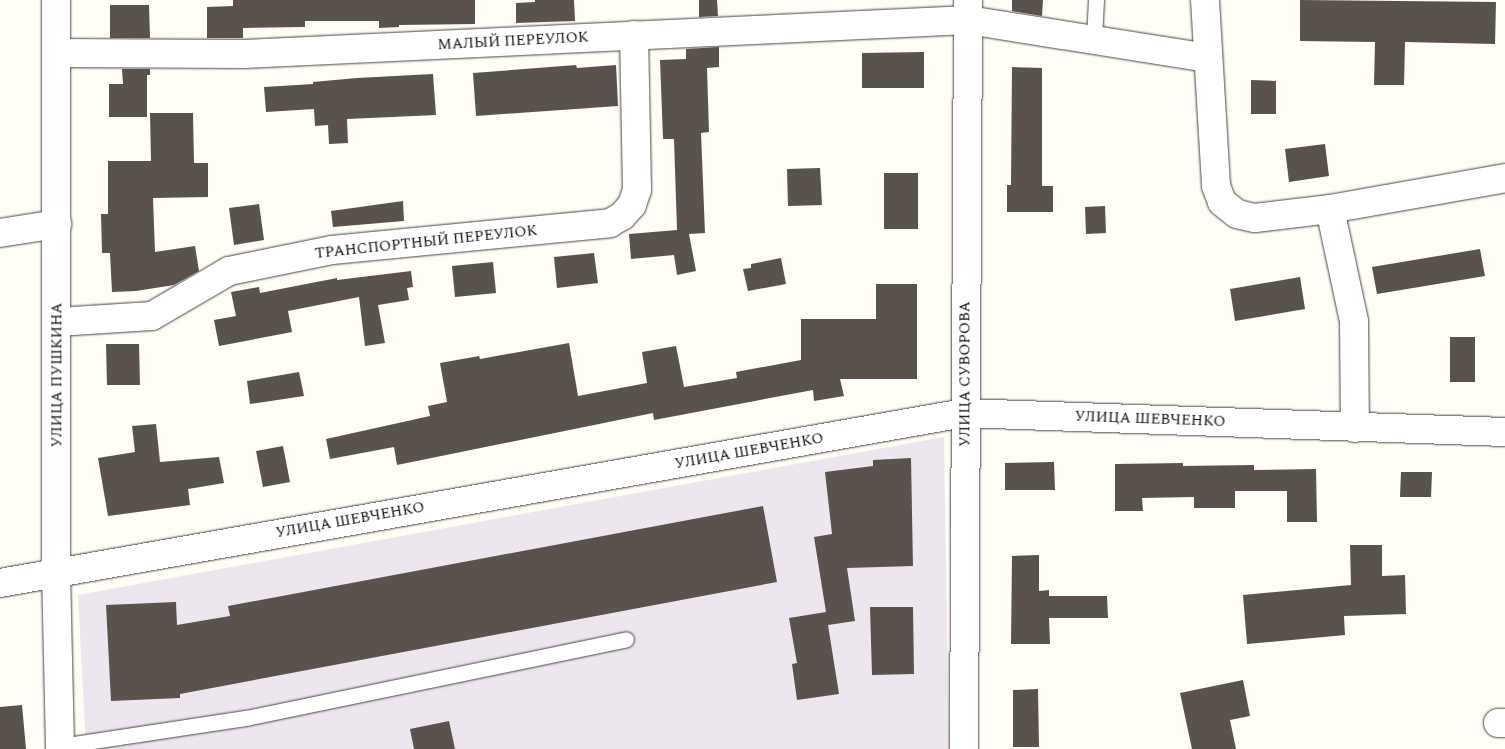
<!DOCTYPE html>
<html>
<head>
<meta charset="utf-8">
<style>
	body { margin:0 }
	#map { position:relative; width:1505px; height:749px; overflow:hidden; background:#fffdf5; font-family:Spectral,serif }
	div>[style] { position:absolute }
	.industrial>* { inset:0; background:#eee6ef }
	.building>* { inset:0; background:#5a524d }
	.roads { filter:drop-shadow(0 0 1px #444) drop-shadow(0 0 1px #444) }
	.service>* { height:15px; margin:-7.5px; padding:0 7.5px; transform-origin:7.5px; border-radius:7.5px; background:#fff }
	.minor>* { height:28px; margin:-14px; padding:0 14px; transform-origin:14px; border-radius:14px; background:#fff }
	.tertiary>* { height:28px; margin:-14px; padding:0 14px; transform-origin:14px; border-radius:14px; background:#fff }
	span { translate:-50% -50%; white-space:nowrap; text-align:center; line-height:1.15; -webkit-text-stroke:5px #fff; paint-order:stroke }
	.street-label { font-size:15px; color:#111 }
</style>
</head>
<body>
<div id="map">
	<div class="industrial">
		<i style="clip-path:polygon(944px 437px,949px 749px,86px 749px,78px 595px)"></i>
	</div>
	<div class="building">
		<i style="clip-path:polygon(233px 0,475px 0,475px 24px,399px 25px,399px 27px,379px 28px,379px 21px,305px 21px,305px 27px,243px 28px,243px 38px,207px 38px,207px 7px,233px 6px)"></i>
		<i style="clip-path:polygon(535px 0,574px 0,575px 21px,516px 23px,516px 3px,535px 2px)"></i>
		<i style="clip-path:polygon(699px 0,717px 0,718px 16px,699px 17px)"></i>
		<i style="clip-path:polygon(1012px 0,1043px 0,1042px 16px,1012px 11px)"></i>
		<i style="clip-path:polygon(1300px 0,1496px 2px,1495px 44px,1405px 42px,1404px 85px,1374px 85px,1375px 42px,1300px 41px)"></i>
		<i style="clip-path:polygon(110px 5px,149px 5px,150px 38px,110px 38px)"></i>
		<i style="clip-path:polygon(719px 47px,719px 67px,707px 68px,709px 132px,701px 133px,705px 233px,689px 234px,696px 271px,677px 275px,674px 255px,631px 259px,629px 234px,677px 230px,674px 139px,663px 139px,660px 60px,686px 59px,686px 49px)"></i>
		<i style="clip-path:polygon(924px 52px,924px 88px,862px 88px,862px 53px)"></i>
		<i style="clip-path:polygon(576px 65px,577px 68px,616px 65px,618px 106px,476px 116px,473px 73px)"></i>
		<i style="clip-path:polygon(1012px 67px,1042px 68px,1042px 186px,1053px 186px,1053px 212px,1007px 212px,1007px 185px,1011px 185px)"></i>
		<i style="clip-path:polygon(122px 69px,150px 69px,150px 75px,147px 75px,147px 117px,109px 117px,109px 84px,123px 84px)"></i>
		<i style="clip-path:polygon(433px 74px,436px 115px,347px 119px,348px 143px,329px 144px,328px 125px,315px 126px,314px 109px,266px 112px,264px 87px,313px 84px,313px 82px,357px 78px)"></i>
		<i style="clip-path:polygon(1251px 80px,1276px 81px,1276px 114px,1251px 114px)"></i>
		<i style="clip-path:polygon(150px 113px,193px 113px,194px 163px,208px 163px,208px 197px,153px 198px,155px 252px,195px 246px,199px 271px,174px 285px,136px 291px,112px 292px,110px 253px,102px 253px,101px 214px,108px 214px,108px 161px,151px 161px)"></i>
		<i style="clip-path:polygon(1325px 144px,1329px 176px,1289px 182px,1285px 149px)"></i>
		<i style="clip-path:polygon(820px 168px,822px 205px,788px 206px,787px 169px)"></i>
		<i style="clip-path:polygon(884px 173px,918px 173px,918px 229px,884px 229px)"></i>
		<i style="clip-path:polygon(403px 201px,404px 221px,333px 227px,331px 211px)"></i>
		<i style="clip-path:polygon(259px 204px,264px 240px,234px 245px,229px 208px)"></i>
		<i style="clip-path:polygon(1105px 206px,1106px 233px,1086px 234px,1085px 207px)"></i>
		<i style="clip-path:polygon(1480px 249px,1485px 276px,1377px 294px,1372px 267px)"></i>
		<i style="clip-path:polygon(594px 253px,598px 283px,557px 288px,554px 257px)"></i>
		<i style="clip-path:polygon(781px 258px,786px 284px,748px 291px,743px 269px,751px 268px,751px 264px)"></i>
		<i style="clip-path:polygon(493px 262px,496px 293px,455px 297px,452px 266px)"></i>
		<i style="clip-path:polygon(411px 271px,413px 287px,407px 288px,409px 300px,378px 305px,385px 343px,365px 346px,359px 297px,288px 311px,292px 332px,219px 346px,214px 320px,236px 316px,231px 292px,259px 287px,260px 293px,337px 278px,337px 280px)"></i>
		<i style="clip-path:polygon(1300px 277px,1305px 309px,1235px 321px,1230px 289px)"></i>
		<i style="clip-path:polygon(876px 284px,917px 284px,917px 379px,840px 379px,844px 396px,814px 401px,813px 390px,654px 420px,653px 413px,397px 465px,394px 447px,330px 459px,326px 439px,430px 416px,428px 406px,447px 402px,440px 363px,479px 356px,480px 359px,569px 343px,578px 396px,647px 383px,642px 352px,676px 346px,684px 387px,737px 378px,736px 372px,801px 360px,801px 319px,876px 319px)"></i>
		<i style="clip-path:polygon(1450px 337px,1475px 337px,1475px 382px,1450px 382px)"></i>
		<i style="clip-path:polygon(106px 344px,139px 344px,140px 385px,107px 385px)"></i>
		<i style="clip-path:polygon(299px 372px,304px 396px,250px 404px,247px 381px)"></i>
		<i style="clip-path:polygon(156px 424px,160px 462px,219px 457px,224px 483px,188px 489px,190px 505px,108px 516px,98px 458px,135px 452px,132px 426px)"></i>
		<i style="clip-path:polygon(283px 446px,290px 482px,263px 487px,256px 451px)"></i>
		<i style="clip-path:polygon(911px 458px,913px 566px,847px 568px,855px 621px,828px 625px,839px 694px,797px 700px,792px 664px,797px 663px,789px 618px,826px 612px,814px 537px,832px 534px,825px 472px,873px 466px,873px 460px)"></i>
		<i style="clip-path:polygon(1054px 462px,1055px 490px,1005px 490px,1005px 463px)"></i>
		<i style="clip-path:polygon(1183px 463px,1183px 466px,1254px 465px,1254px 470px,1316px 469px,1317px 522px,1287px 522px,1287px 491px,1235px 491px,1235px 508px,1194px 508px,1194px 497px,1142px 498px,1143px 511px,1115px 511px,1115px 464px)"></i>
		<i style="clip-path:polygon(1401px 472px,1432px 472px,1431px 497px,1400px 497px)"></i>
		<i style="clip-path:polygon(763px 506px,777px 582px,180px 694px,180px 698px,111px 701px,106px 605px,176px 602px,177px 625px,230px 616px,228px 606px)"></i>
		<i style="clip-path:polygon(1350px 545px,1382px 545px,1382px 576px,1405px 575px,1406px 614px,1344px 616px,1345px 635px,1247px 644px,1243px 595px,1351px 585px)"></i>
		<i style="clip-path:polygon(1039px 555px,1039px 591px,1049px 590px,1049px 596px,1107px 596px,1108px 618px,1049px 618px,1050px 644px,1011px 644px,1012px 556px)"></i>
		<i style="clip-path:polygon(870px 607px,913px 607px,914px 674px,872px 675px)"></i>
		<i style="clip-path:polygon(1243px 680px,1250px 716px,1230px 720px,1236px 749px,1192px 749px,1180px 693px)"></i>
		<i style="clip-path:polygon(1038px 689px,1039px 747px,1013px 747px,1013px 690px)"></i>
		<i style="clip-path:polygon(22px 705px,26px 749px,0 749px,0 707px)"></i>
		<i style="clip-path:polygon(449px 721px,455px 749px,414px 749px,410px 729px)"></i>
	</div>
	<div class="roads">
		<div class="service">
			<i style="left:1094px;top:38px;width:38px;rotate:-87deg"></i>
			<i style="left:60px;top:746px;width:188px;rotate:-8.6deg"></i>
			<i style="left:246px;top:718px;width:388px;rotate:-11.7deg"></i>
		</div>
		<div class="minor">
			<i style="left:1205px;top:0;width:186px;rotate:86.6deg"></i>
			<i style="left:1216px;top:186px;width:17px;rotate:69deg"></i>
			<i style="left:1222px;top:202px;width:19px;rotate:39deg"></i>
			<i style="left:1237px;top:214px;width:18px;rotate:13deg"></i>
			<i style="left:1255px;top:218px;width:76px;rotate:-6.8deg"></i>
			<i style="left:1330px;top:209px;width:178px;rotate:-10deg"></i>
			<i style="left:57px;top:53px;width:187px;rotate:0.3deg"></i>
			<i style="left:244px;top:54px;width:725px;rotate:-2.69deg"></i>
			<i style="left:968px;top:20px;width:242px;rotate:9deg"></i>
			<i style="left:1330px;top:209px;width:115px;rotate:77.9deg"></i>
			<i style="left:1354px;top:321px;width:107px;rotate:89.5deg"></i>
			<i style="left:0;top:233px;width:58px;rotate:-9deg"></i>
			<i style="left:57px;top:322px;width:95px;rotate:-3.6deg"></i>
			<i style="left:152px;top:316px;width:89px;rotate:-30.3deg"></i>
			<i style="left:229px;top:271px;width:105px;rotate:-11.5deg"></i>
			<i style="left:332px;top:250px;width:279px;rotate:-5.5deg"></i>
			<i style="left:610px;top:223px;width:14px;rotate:-30deg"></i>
			<i style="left:622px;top:216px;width:15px;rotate:-48deg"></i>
			<i style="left:632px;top:205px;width:16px;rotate:-72deg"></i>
			<i style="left:637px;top:190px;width:155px;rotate:-91.1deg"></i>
			<i style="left:1498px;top:723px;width:7px"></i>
			<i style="left:964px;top:749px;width:749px;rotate:-89.69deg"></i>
		</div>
		<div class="tertiary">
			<i style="left:56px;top:0;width:571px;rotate:90deg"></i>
			<i style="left:56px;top:571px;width:178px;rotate:88.7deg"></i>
			<i style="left:0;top:583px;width:979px;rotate:-10deg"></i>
			<i style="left:964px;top:413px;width:541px;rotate:2.01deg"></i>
		</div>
	</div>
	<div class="street-label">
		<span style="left:513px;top:41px;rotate:-3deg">МАЛЫЙ ПЕРЕУЛОК</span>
		<span style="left:426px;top:242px;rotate:-6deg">ТРАНСПОРТНЫЙ ПЕРЕУЛОК</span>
		<span style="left:965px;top:374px;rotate:-90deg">УЛИЦА СУВОРОВА</span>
		<span style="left:57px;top:375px;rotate:-90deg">УЛИЦА ПУШКИНА</span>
		<span style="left:1150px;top:419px;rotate:2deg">УЛИЦА ШЕВЧЕНКО</span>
		<span style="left:749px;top:451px;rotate:-10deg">УЛИЦА ШЕВЧЕНКО</span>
		<span style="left:350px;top:520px;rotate:-10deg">УЛИЦА ШЕВЧЕНКО</span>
	</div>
</div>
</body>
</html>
